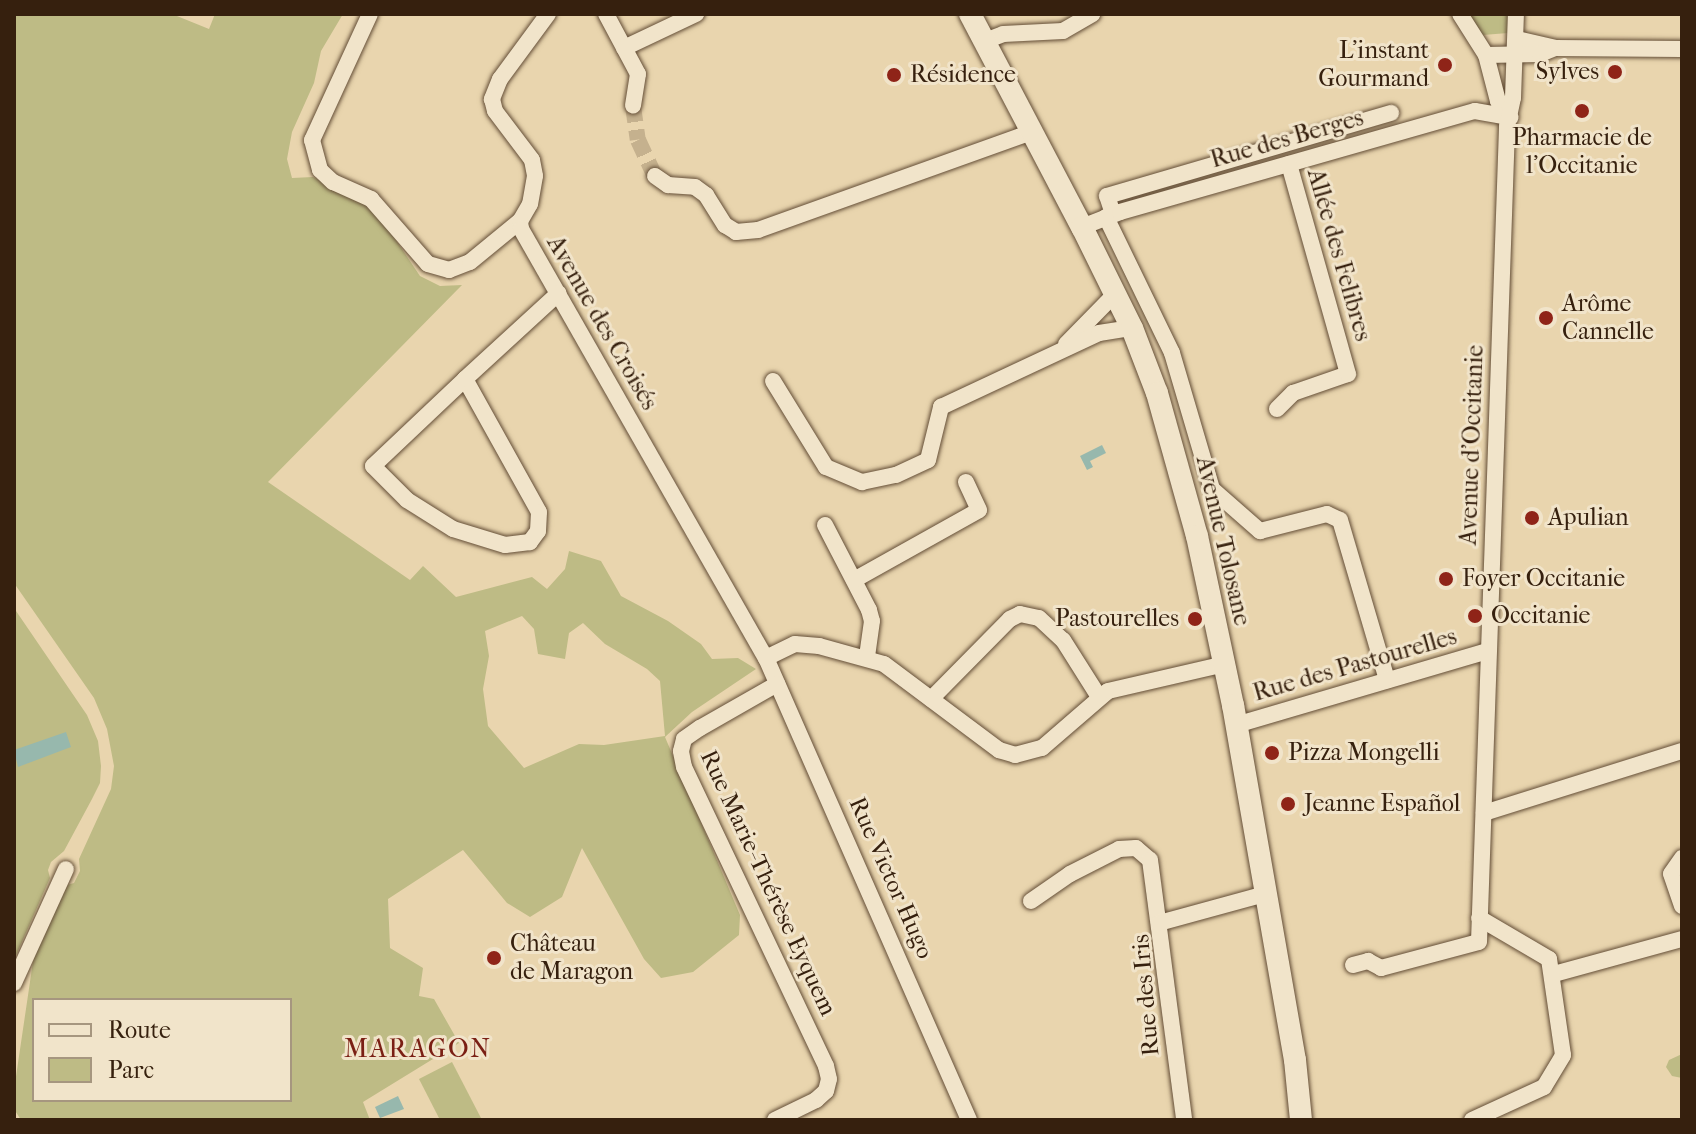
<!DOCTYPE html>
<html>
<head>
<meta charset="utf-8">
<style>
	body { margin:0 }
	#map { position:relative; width:1696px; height:1134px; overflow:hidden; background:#e9d5ae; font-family:"IM FELL French Canon",serif }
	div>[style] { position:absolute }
	.green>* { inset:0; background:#bebb85 }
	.water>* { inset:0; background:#97b8ad }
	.street-tunnel>* { height:16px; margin-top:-8px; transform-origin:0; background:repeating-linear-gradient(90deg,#c5b18e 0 16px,transparent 0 24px) }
	.roads { filter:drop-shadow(0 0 2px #634d36) drop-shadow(0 0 2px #634d36) }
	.street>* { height:16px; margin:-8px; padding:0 8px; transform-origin:8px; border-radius:8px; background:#f1e4ca }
	.secondary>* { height:22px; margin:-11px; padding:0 11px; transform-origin:11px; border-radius:11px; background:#f1e4ca }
	.dots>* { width:22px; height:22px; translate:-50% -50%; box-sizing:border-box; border:4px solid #f1e4ca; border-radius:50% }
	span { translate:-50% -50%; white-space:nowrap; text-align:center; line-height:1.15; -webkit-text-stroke:6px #f1e4ca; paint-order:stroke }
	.poi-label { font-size:24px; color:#36200e }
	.right { translate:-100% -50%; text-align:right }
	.left { translate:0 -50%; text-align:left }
	.street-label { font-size:24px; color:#36200e }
	.neighbourhood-label { font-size:26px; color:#7a1f14; letter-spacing:2px }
	.frame { position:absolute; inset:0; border:16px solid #36200e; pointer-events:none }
	.legend { position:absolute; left:32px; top:998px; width:260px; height:104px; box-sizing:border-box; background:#f1e4ca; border:2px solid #a6967f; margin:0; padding:10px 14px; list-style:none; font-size:24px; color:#36200e }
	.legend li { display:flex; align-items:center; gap:16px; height:40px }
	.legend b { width:40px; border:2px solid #a6967f }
</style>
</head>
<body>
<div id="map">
	<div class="green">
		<i style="clip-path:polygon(evenodd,14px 14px,172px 14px,209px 29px,215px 14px,343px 14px,321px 51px,314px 83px,292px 132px,287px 159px,292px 178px,313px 177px,373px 206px,420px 276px,440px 286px,462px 285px,268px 482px,410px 580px,423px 566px,456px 597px,532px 577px,547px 589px,565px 569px,569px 551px,601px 561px,621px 596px,668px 621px,701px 644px,712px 659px,738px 658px,756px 669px,692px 712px,665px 737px,740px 915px,739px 935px,693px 972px,661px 978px,644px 959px,582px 848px,562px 897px,530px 917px,507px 903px,463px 850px,388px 899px,390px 948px,423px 968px,419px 996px,434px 999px,459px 1043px,363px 1102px,370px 1120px,21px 1120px,14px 1109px,14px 1090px,35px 948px,67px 885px,74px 883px,80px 871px,79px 859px,111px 789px,114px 766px,107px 729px,94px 698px,14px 583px,14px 14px,522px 616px,534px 629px,538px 654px,565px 659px,569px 633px,583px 623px,605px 644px,647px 669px,660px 681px,665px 736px,604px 745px,579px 744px,524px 768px,488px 726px,483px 689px,489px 656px,485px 631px,522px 616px,14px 14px,34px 1000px,290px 1000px,290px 1100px,34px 1100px,34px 1000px)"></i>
		<i style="clip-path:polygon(1468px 14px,1509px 14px,1508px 33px,1483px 35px)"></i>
		<i style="clip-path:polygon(14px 608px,87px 715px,98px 741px,101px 766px,100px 783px,92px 799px,64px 851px,51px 862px,48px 870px,50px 878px,14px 960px)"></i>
		<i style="clip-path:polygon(1682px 1054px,1682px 1078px,1672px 1076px,1666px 1067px,1669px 1060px)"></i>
		<i style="clip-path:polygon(452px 1062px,482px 1120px,440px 1120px,419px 1079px)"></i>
	</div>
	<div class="water">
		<i style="clip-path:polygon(1102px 445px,1106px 453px,1090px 461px,1093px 467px,1087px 470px,1080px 456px)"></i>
		<i style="clip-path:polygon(66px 732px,71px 747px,18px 767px,14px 750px)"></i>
		<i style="clip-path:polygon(398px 1096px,404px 1109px,380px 1118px,375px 1107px)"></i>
	</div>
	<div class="street-tunnel">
		<i style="left:633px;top:106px;width:34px;rotate:82deg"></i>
		<i style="left:638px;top:140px;width:40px;rotate:65deg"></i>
	</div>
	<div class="roads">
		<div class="street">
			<i style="left:370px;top:14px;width:139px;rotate:114.7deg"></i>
			<i style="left:312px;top:140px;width:31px;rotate:75deg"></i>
			<i style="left:320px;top:170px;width:18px;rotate:43deg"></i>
			<i style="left:333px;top:182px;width:42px;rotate:24.1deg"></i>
			<i style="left:371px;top:199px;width:86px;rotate:48.8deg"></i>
			<i style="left:428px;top:264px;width:22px;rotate:16deg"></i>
			<i style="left:449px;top:270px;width:22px;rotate:-21deg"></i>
			<i style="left:470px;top:262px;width:65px;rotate:-39.4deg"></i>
			<i style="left:548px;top:14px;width:81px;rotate:126.4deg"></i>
			<i style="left:500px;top:79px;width:22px;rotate:112deg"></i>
			<i style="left:492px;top:99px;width:12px;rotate:76deg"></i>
			<i style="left:495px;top:111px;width:61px;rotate:52.9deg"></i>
			<i style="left:532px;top:160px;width:16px;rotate:79deg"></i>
			<i style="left:535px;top:176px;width:28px;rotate:100deg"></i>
			<i style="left:530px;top:204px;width:20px;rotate:120deg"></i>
			<i style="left:520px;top:221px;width:8px;rotate:83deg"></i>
			<i style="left:521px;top:229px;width:494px;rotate:60.3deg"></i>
			<i style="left:766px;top:658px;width:505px;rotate:66.28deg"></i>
			<i style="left:606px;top:14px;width:68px;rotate:61.9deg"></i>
			<i style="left:638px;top:74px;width:32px;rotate:99deg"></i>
			<i style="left:1460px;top:14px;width:49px;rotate:57.6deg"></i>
			<i style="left:1486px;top:55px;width:48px;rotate:75.4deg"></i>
			<i style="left:1498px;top:101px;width:20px;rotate:53deg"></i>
			<i style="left:1517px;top:39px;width:39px;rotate:13deg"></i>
			<i style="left:1555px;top:48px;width:127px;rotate:0.5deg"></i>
			<i style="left:985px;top:41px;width:19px;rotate:-21deg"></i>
			<i style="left:1003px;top:34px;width:60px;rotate:-2.9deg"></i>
			<i style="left:1063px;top:31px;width:34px;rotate:-30deg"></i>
			<i style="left:624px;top:48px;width:80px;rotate:-25.3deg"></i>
			<i style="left:1486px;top:55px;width:54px;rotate:-1.1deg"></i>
			<i style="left:1540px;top:54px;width:16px;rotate:-22deg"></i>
			<i style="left:655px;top:176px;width:16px;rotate:35deg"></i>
			<i style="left:668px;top:185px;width:27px;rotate:4deg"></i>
			<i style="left:695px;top:187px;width:14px;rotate:36deg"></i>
			<i style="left:706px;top:195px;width:36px;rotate:58deg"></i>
			<i style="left:725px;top:225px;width:13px;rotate:32deg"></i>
			<i style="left:736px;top:232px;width:22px;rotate:-5deg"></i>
			<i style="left:758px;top:230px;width:290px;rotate:-19.7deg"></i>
			<i style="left:1113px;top:214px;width:19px;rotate:-108deg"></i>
			<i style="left:1107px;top:196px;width:296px;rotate:-16.3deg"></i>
			<i style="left:1106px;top:217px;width:151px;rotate:64.1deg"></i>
			<i style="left:1172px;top:353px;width:142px;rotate:73.6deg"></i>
			<i style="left:1212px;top:489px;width:64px;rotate:41.2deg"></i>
			<i style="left:1260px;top:531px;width:69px;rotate:-14.2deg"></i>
			<i style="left:1327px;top:514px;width:14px;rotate:25deg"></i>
			<i style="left:1340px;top:520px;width:167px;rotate:73.6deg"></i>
			<i style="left:1082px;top:227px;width:41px;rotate:-21.5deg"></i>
			<i style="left:1120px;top:212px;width:369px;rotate:-15.9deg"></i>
			<i style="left:1475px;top:111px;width:36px;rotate:10deg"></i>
			<i style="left:1066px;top:344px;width:70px;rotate:-45.6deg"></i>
			<i style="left:465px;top:379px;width:152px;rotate:60.9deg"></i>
			<i style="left:539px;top:512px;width:19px;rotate:93deg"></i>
			<i style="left:538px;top:531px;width:14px;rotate:126deg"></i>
			<i style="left:530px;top:542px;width:25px;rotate:173deg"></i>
			<i style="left:505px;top:545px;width:54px;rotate:-162.9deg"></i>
			<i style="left:453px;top:529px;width:54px;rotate:-147.8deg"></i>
			<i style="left:407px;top:500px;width:48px;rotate:-135deg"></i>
			<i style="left:373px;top:466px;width:127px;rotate:-43.4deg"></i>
			<i style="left:465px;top:379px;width:127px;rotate:-42.5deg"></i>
			<i style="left:773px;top:381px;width:101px;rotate:58.4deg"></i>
			<i style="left:826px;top:467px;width:39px;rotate:23deg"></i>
			<i style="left:862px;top:482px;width:35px;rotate:-12deg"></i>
			<i style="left:896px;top:475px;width:35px;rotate:-25deg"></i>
			<i style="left:928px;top:460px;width:55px;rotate:-76.2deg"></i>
			<i style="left:941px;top:407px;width:174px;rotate:-25.1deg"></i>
			<i style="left:1099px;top:333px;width:33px;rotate:-9deg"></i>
			<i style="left:1277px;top:409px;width:23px;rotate:-45deg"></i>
			<i style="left:1293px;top:393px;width:58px;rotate:-19.1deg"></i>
			<i style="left:1348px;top:374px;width:218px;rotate:-105.7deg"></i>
			<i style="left:825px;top:525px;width:96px;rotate:62.6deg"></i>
			<i style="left:869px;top:610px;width:11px;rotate:75deg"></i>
			<i style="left:872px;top:621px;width:36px;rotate:98deg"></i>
			<i style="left:854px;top:580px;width:143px;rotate:-29.2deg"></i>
			<i style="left:979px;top:510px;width:31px;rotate:-115deg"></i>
			<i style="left:766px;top:658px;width:32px;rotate:-26deg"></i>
			<i style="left:795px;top:644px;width:24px;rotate:5deg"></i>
			<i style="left:819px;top:646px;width:67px;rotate:15.5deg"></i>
			<i style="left:884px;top:664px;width:144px;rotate:36.8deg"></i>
			<i style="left:999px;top:750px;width:17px;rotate:17deg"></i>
			<i style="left:1015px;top:755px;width:28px;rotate:-15deg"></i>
			<i style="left:1042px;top:748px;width:87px;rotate:-40.8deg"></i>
			<i style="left:1108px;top:691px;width:120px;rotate:-13deg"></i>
			<i style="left:931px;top:699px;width:112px;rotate:-45.4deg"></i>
			<i style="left:1010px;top:619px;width:11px;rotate:-27deg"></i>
			<i style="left:1020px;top:614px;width:19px;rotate:12deg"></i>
			<i style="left:1039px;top:618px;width:33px;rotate:43deg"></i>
			<i style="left:1063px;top:640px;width:67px;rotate:57.7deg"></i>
			<i style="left:1236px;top:725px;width:263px;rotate:-16.4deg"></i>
			<i style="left:1484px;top:813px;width:207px;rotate:-17.4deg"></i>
			<i style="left:1682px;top:858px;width:19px;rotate:125deg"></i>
			<i style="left:1671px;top:874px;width:34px;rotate:71deg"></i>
			<i style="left:1031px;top:901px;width:47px;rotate:-34.7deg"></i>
			<i style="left:1070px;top:874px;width:55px;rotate:-27deg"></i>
			<i style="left:1119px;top:849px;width:17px;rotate:-3deg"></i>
			<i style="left:1136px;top:848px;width:18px;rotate:41deg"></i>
			<i style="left:1150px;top:860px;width:262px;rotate:82.5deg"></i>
			<i style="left:1159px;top:923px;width:110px;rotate:-15.3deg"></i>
			<i style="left:1353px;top:965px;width:16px;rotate:-15deg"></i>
			<i style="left:1368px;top:961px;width:15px;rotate:28deg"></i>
			<i style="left:1381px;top:968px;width:101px;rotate:-14.9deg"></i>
			<i style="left:1479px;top:942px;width:816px;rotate:-88.03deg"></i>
			<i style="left:1507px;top:126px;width:29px;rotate:-78deg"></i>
			<i style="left:1513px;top:98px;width:84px;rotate:-88deg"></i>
			<i style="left:1554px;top:974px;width:133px;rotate:-15.3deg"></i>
			<i style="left:14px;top:983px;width:125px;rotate:-65.5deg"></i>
			<i style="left:775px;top:1120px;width:46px;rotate:-26deg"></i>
			<i style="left:816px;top:1100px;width:13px;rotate:-42deg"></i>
			<i style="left:826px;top:1091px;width:12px;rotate:-76deg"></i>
			<i style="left:829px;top:1079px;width:13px;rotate:-103deg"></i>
			<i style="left:826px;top:1066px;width:331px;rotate:-115.4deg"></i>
			<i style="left:684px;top:767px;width:16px;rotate:-101deg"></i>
			<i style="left:681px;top:751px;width:12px;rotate:-76deg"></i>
			<i style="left:684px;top:739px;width:19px;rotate:-35deg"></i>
			<i style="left:700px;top:728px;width:89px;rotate:-29.7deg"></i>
			<i style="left:1472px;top:1120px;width:79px;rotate:-24.6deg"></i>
			<i style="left:1544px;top:1087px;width:37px;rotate:-59deg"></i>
			<i style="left:1563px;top:1055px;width:97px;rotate:-98.3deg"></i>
			<i style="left:1549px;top:959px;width:81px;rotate:-149.6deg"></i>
		</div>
		<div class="secondary">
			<i style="left:970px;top:14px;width:241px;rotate:62.3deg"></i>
			<i style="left:1082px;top:227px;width:113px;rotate:63.7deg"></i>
			<i style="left:1132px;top:328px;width:70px;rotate:69deg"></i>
			<i style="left:1157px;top:393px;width:148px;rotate:74.4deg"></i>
			<i style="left:1197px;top:536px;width:173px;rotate:78deg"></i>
			<i style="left:1233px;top:705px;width:360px;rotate:80.1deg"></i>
			<i style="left:1295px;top:1060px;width:60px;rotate:84.3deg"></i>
		</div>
	</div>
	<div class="dots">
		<i style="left:1445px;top:65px;background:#8f2418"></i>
		<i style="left:1615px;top:72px;background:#8f2418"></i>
		<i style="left:894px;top:75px;background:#8f2418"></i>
		<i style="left:1582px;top:111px;background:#8f2418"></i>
		<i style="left:1546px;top:318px;background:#8f2418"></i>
		<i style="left:1532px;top:518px;background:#8f2418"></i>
		<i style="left:1446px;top:579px;background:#8f2418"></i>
		<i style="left:1475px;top:616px;background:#8f2418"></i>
		<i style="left:1195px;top:619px;background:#8f2418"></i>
		<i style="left:1272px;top:753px;background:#8f2418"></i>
		<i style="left:1288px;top:804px;background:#8f2418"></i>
		<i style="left:494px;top:958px;background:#8f2418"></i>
	</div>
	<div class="poi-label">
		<span class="right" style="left:1429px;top:65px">L'instant<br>Gourmand</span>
		<span class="right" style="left:1599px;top:72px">Sylves</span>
		<span class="left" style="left:910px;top:75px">Résidence</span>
		<span style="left:1582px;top:152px">Pharmacie de<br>l'Occitanie</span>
		<span class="left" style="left:1562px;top:318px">Arôme<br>Cannelle</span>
		<span class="left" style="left:1548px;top:518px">Apulian</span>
		<span class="left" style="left:1462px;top:579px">Foyer Occitanie</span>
		<span class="left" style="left:1491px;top:616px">Occitanie</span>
		<span class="right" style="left:1179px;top:619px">Pastourelles</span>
		<span class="left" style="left:1288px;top:753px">Pizza Mongelli</span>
		<span class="left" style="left:1304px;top:804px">Jeanne Español</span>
		<span class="left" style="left:510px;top:958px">Château<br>de Maragon</span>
	</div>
	<div class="street-label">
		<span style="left:1287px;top:139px;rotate:-16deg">Rue des Berges</span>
		<span style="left:1339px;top:255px;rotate:74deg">Allée des Felibres</span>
		<span style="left:602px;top:323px;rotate:60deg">Avenue des Croisés</span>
		<span style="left:1472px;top:445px;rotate:-88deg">Avenue d'Occitanie</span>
		<span style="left:1223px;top:541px;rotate:77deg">Avenue Tolosane</span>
		<span style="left:1355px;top:665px;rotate:-16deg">Rue des Pastourelles</span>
		<span style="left:891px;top:878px;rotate:66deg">Rue Victor Hugo</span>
		<span style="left:768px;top:883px;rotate:65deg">Rue Marie-Thérèse Eyquem</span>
		<span style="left:1146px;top:995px;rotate:-95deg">Rue des Iris</span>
	</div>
	<div class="neighbourhood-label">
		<span style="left:418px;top:1049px">MARAGON</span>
	</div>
	<div class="frame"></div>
	<ul class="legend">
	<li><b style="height:10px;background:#f1e4ca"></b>Route</li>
	<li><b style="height:22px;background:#bebb85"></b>Parc</li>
	</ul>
</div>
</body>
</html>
